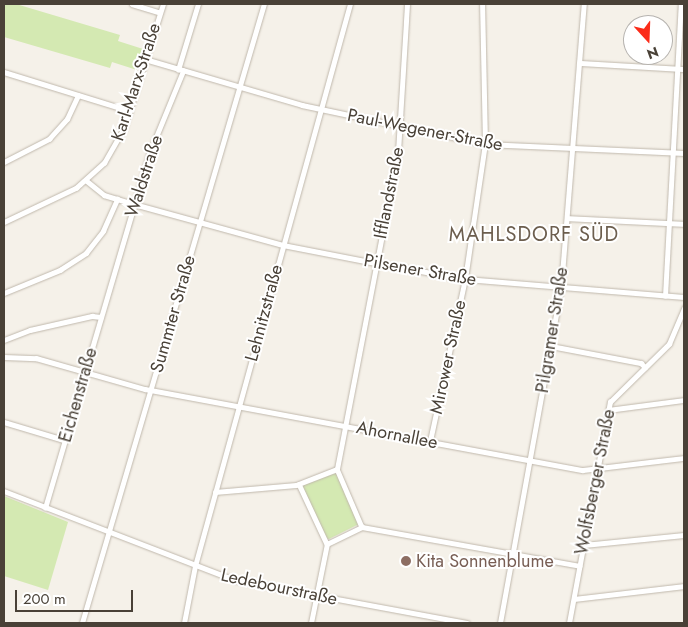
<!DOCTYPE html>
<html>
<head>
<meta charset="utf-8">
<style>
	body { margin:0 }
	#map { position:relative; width:688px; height:627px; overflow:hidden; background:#f5f1e9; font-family:Jost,sans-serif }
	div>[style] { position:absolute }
	.green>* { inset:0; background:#d4e9b2 }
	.roads { filter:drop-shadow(0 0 1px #c0b8ac) drop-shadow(0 0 1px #c0b8ac) }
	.minor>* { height:4.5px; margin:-2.25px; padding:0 2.25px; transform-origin:2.25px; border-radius:2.25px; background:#fff }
	.dots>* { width:14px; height:14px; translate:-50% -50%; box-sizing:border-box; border:2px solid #fff; border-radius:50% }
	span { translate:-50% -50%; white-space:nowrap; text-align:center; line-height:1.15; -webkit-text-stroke:4px #fff; paint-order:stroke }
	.street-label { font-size:18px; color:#494137 }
	.education-label { font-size:18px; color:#785e54 }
	.left { translate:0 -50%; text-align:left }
	.quarter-label { font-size:20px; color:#6c5e4e; letter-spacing:1px }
	.frame { position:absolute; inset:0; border:5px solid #494137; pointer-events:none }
	.north { position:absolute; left:623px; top:15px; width:50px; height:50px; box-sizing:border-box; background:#fff; border:1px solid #b6b3af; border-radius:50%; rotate:160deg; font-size:14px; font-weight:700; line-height:20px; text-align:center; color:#494137 }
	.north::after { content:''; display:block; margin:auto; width:18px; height:22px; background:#fb2c1a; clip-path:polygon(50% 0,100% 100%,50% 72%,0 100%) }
	.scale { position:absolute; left:15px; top:590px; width:118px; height:22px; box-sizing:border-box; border:2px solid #494137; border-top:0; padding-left:6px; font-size:15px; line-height:18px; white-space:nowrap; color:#494137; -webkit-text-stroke:4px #fff; paint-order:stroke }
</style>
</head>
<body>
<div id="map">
	<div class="green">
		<i style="clip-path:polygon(4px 4px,16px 4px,120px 35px,118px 41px,143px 49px,141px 56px,138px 55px,137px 70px,112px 62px,110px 68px,4px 37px)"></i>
		<i style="clip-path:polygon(331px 473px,337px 474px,359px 524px,329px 539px,325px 538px,302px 486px)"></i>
		<i style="clip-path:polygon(4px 496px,68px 522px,48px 590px,4px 576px)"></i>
	</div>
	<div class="roads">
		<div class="minor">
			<i style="left:132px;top:4px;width:28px;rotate:17deg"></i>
			<i style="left:145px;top:59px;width:164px;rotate:16.3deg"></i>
			<i style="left:302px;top:105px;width:187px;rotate:12deg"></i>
			<i style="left:485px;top:144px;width:199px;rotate:2.6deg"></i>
			<i style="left:579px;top:63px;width:105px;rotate:3.3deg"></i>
			<i style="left:178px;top:70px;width:69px;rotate:-73.1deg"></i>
			<i style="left:4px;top:72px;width:132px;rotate:17.2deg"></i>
			<i style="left:4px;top:162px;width:51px;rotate:-27.1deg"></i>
			<i style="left:49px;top:139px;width:27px;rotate:-48deg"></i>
			<i style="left:67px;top:119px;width:26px;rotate:-65deg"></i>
			<i style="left:87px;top:181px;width:22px;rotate:39deg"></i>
			<i style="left:104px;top:195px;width:31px;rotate:17deg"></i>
			<i style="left:134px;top:204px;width:155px;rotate:15.4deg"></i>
			<i style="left:283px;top:245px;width:95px;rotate:11deg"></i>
			<i style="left:376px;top:263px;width:90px;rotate:10.2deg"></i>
			<i style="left:465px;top:279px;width:220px;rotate:4.7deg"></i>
			<i style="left:567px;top:218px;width:117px;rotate:2.9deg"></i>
			<i style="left:4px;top:222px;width:80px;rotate:-25.3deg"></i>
			<i style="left:76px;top:188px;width:38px;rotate:-42deg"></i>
			<i style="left:104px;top:163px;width:40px;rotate:-60.3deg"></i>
			<i style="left:124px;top:128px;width:130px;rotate:-72.5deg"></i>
			<i style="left:4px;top:293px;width:61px;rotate:-22.3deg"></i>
			<i style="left:60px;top:270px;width:31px;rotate:-33deg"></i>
			<i style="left:86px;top:253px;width:28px;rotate:-52deg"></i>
			<i style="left:103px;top:231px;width:35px;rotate:-66deg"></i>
			<i style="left:665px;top:296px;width:292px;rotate:-86.9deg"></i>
			<i style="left:4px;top:340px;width:28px;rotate:-21deg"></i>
			<i style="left:30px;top:330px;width:64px;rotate:-12.7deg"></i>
			<i style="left:92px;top:316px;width:9px;rotate:6deg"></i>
			<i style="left:551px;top:346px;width:92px;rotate:10.7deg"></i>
			<i style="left:641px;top:363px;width:6px;rotate:45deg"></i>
			<i style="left:4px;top:357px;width:32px;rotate:2deg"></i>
			<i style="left:36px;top:358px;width:113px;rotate:15.9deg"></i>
			<i style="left:145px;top:389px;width:445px;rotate:10.5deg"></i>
			<i style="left:583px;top:470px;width:102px;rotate:-6.8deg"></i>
			<i style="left:608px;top:410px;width:77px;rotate:-7.5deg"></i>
			<i style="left:4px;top:422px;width:63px;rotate:16.7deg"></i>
			<i style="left:430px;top:441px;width:166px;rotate:-77.8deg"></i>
			<i style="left:465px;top:279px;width:136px;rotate:-81.6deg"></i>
			<i style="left:485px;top:144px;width:140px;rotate:-91.2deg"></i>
			<i style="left:337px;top:469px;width:323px;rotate:-79.1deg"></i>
			<i style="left:398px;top:152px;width:148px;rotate:-86.5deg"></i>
			<i style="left:337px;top:469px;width:63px;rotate:66.7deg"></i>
			<i style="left:299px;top:484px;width:66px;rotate:65deg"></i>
			<i style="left:327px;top:544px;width:39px;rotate:-26deg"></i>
			<i style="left:4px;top:491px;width:248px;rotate:21.1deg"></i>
			<i style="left:235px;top:580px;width:236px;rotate:10.5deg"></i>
			<i style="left:215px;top:492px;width:81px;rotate:-4.9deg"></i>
			<i style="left:296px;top:485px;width:44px;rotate:-21.3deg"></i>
			<i style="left:45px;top:508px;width:369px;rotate:-73.6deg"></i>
			<i style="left:149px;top:154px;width:90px;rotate:-67.7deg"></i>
			<i style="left:362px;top:527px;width:221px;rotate:10.1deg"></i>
			<i style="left:584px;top:545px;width:100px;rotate:-5.7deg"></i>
			<i style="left:574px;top:599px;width:111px;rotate:-6.7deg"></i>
			<i style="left:82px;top:623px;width:645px;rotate:-73.62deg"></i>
			<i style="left:184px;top:623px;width:58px;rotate:-79.1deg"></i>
			<i style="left:195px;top:566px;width:583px;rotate:-74.58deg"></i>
			<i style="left:311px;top:623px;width:81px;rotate:-78.6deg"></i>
			<i style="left:500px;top:623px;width:341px;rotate:-79.7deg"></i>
			<i style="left:561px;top:287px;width:284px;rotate:-85.4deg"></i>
			<i style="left:569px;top:623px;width:225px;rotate:-79.5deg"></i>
			<i style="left:610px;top:402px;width:83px;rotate:-44.5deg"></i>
			<i style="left:669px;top:344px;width:39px;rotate:-67deg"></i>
		</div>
	</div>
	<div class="dots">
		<i style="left:406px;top:561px;background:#8d6e63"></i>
	</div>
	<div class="street-label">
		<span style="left:136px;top:82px;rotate:-72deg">Karl-Marx-Straße</span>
		<span style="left:425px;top:130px;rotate:11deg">Paul-Wegener-Straße</span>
		<span style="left:144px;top:176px;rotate:-72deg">Waldstraße</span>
		<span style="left:389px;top:193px;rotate:-79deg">Ifflandstraße</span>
		<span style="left:420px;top:270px;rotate:10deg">Pilsener Straße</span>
		<span style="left:264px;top:313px;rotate:-75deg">Lehnitzstraße</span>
		<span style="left:173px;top:314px;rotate:-74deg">Summter Straße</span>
		<span style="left:552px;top:330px;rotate:-81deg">Pilgramer Straße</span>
		<span style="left:448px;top:357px;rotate:-78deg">Mirower Straße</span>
		<span style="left:78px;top:395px;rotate:-74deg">Eichenstraße</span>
		<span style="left:397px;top:435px;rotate:11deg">Ahornallee</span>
		<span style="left:595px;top:482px;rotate:-79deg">Wolfsberger Straße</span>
		<span style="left:279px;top:587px;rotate:12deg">Ledebourstraße</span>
	</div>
	<div class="education-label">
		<span class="left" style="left:416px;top:561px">Kita Sonnenblume</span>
	</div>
	<div class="quarter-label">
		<span style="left:534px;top:234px">MAHLSDORF SÜD</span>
	</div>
	<div class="frame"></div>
	<div class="north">N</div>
	<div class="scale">200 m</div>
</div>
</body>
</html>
